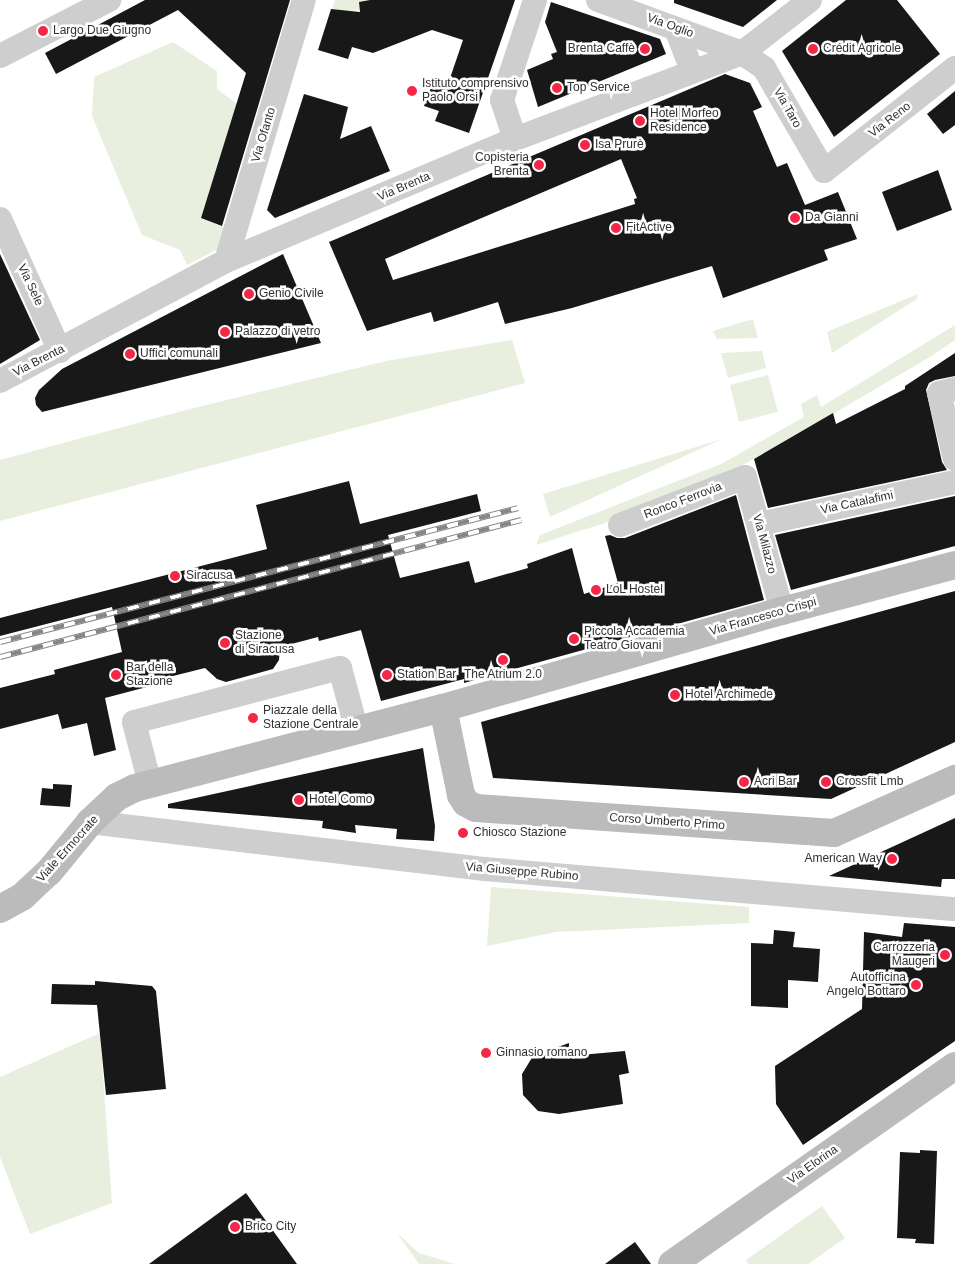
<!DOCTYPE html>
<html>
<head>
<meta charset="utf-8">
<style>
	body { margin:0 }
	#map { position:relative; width:955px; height:1264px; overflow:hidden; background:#fff; font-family:Arial,sans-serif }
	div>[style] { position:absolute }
	.green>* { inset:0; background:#e9efde }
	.building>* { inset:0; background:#181818 }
	.street>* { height:24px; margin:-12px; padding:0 12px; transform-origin:12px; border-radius:12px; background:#cecece }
	.secondary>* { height:28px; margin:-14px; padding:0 14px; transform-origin:14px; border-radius:14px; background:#bbb }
	.rail>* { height:5.5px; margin-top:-2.75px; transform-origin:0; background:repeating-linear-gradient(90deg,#fff 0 11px,#868686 0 22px); box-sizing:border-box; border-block:1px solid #868686 }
	.dots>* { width:14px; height:14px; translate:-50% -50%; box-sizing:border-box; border:2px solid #fff; border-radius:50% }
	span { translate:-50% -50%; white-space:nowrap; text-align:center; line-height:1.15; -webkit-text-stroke:5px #fff; paint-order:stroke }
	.street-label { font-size:12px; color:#313131 }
	.poi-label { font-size:12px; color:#313131 }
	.left { translate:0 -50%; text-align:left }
	.right { translate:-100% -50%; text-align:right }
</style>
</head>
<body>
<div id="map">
	<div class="green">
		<i style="clip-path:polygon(335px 0,370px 0,359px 2px,360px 10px,347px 11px,332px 9px)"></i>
		<i style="clip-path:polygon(173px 42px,217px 71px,217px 89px,237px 104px,201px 218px,226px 228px,220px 248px,187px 265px,180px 250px,142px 235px,92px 116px,94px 77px)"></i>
		<i style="clip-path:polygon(918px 294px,917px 299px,832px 353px,827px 332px,829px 331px)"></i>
		<i style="clip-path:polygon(753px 319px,758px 338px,717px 339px,713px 331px)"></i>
		<i style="clip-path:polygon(955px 325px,955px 340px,930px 357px,778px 446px,718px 478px,602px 524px,536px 545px,540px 535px,721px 464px,804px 417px,801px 404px,817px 395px,821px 407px)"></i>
		<i style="clip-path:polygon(512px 340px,525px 383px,0 521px,0 460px,186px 410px,386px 361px)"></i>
		<i style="clip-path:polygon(762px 351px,766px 368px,728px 378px,721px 353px)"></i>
		<i style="clip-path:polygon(768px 375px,778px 412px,739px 422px,730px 385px)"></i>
		<i style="clip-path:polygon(722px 439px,550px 517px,543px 494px)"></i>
		<i style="clip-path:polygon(491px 887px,749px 907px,749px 923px,556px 932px,487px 946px)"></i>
		<i style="clip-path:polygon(100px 1033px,112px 1203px,30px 1234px,0 1157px,0 1077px)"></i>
		<i style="clip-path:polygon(822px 1206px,845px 1238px,808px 1264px,748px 1264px,746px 1260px)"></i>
		<i style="clip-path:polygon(397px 1233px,419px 1253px,455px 1264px,419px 1264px)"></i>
	</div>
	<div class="building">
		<i style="clip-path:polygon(145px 0,290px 0,222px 226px,201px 218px,246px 73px,178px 10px,56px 74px,45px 53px)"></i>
		<i style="clip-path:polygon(370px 0,515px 0,469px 133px,435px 121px,439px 111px,424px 106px,433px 82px,447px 87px,463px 40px,432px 30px,373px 53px,352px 47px,348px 59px,318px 50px,331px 9px,360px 12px,359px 2px)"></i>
		<i style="clip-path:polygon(674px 0,777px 0,743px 27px,674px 3px)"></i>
		<i style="clip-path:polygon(846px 0,897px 0,940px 54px,834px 137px,782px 51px)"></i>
		<i style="clip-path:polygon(551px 2px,660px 39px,666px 54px,538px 107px,527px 70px,553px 59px,551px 54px,557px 52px,545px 22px)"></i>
		<i style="clip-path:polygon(evenodd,725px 74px,750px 83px,762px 107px,753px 111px,777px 167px,787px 163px,805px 205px,838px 192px,857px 239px,824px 250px,828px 260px,723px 298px,712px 266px,572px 308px,505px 324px,498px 302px,434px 322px,431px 312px,367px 331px,329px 242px,725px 74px,621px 159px,637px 198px,634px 199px,635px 204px,393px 280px,385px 259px,621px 159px)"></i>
		<i style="clip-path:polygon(955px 91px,955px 125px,943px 134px,927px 114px)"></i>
		<i style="clip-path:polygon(304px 94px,348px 107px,340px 139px,371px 126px,390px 171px,275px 218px,267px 210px)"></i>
		<i style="clip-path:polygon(938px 170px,952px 210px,897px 231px,882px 192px)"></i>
		<i style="clip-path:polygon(0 254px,40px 340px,0 364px)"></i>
		<i style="clip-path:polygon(283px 254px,321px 343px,42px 412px,36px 405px,35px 398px,39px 390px,62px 369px)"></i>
		<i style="clip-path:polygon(955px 353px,955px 376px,935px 380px,929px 383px,926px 390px,942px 462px,947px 470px,768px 508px,754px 459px,833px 413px,836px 424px,905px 389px,905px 386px)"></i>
		<i style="clip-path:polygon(349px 481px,360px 524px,477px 494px,481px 511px,388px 535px,400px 578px,469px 561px,475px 583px,528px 568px,527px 564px,572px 548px,584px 594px,618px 583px,605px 536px,610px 535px,617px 538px,625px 538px,736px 495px,764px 600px,464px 683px,464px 679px,381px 701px,361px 630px,319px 641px,318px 637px,280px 647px,279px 660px,273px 669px,226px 682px,217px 679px,205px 668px,161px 679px,162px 683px,105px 698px,116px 750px,94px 756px,87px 723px,62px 729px,58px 714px,0 729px,0 688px,55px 674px,54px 670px,122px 652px,112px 607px,0 636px,0 618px,267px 549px,256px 505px)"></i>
		<i style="clip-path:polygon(955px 496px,955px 546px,791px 590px,775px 535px)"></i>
		<i style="clip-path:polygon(955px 591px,955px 742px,831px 799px,493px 778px,481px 722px)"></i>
		<i style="clip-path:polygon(423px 748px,435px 826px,434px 841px,396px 839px,397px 829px,355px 825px,356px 833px,322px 828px,323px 821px,168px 808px,168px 804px)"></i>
		<i style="clip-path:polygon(53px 784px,72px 785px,70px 807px,40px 805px,42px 788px,53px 789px)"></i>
		<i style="clip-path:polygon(955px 818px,955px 879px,942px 879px,941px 887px,829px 876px)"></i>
		<i style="clip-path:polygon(904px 923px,955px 927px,955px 1041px,803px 1145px,776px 1104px,775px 1066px,862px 1009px,864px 932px,902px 937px)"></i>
		<i style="clip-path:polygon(774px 930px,795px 932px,793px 947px,820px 949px,818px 982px,788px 980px,788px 1008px,751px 1006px,751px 943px,773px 944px)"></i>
		<i style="clip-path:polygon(95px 981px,152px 986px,156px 991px,166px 1089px,106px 1095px,97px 1005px,51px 1004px,52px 984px,95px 985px)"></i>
		<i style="clip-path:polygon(569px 1043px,569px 1056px,625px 1051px,629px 1073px,619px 1075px,623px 1104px,559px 1114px,538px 1111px,523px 1095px,522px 1074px,533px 1056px)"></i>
		<i style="clip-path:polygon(920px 1150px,937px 1151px,934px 1244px,915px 1243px,916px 1239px,897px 1238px,900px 1152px,920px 1153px)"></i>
		<i style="clip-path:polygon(246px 1193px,297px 1264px,149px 1264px)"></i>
		<i style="clip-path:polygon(635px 1242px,651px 1264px,605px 1264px)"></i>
	</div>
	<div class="street">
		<i style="left:598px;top:0;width:153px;rotate:20.2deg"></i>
		<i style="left:742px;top:53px;width:27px;rotate:34deg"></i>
		<i style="left:764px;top:68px;width:119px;rotate:59.8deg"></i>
		<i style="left:824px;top:171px;width:167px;rotate:-38.2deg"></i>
		<i style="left:676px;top:29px;width:44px;rotate:68.7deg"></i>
		<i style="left:0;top:56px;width:123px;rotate:-27.2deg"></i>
		<i style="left:515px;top:139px;width:41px;rotate:-108.4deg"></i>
		<i style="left:502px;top:100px;width:105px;rotate:-71.7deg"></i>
		<i style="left:0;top:219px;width:145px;rotate:65.6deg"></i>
		<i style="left:226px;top:261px;width:272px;rotate:-73.4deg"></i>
		<i style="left:0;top:381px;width:256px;rotate:-28deg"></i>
		<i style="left:226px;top:261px;width:314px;rotate:-22.9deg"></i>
		<i style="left:515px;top:139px;width:243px;rotate:-20.7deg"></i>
		<i style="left:742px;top:53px;width:86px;rotate:-37.9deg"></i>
		<i style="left:955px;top:389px;width:16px;rotate:166deg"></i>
		<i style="left:939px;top:393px;width:68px;rotate:76.4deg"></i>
		<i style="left:759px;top:524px;width:200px;rotate:-12.1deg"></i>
		<i style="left:620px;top:525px;width:134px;rotate:-21deg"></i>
		<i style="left:745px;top:477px;width:139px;rotate:74.6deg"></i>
		<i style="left:150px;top:784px;width:64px;rotate:-104.5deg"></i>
		<i style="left:134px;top:722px;width:213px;rotate:-14.7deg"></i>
		<i style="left:340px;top:668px;width:65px;rotate:74.9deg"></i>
		<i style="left:90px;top:822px;width:398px;rotate:6.8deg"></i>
		<i style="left:485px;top:869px;width:472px;rotate:4.9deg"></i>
	</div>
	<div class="secondary">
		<i style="left:443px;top:708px;width:89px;rotate:78.3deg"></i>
		<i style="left:461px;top:795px;width:9px;rotate:58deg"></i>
		<i style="left:466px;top:803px;width:11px;rotate:27deg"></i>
		<i style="left:476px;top:808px;width:359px;rotate:4deg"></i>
		<i style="left:834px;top:833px;width:133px;rotate:-24.1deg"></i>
		<i style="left:0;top:909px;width:26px;rotate:-29deg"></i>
		<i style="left:23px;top:896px;width:35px;rotate:-43deg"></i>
		<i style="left:49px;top:872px;width:65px;rotate:-50.6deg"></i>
		<i style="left:90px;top:822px;width:37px;rotate:-43deg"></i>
		<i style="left:117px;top:797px;width:20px;rotate:-27deg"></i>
		<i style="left:135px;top:788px;width:318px;rotate:-14.6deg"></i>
		<i style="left:443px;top:708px;width:353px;rotate:-16deg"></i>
		<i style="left:782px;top:611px;width:179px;rotate:-14.9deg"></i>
		<i style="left:672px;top:1264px;width:345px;rotate:-35deg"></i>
	</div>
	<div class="rail">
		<i style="left:0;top:642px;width:535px;rotate:-14.5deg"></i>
		<i style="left:0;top:657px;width:539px;rotate:-14.73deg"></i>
	</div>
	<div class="dots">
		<i style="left:43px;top:31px;background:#f42746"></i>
		<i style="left:645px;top:49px;background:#f42746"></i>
		<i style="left:813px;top:49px;background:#f42746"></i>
		<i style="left:557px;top:88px;background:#f42746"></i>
		<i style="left:412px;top:91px;background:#f42746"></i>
		<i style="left:640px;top:121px;background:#f42746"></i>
		<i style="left:585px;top:145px;background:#f42746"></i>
		<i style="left:539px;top:165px;background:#f42746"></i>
		<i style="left:795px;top:218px;background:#f42746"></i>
		<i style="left:616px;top:228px;background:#f42746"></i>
		<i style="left:249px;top:294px;background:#f42746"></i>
		<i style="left:225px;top:332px;background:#f42746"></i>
		<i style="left:130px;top:354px;background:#f42746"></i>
		<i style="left:175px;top:576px;background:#f42746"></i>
		<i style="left:596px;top:590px;background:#f42746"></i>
		<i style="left:574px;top:639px;background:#f42746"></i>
		<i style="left:225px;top:643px;background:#f42746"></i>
		<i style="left:503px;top:660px;background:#f42746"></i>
		<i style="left:116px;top:675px;background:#f42746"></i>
		<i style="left:387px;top:675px;background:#f42746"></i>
		<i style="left:675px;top:695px;background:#f42746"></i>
		<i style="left:253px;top:718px;background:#f42746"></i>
		<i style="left:744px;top:782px;background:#f42746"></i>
		<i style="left:826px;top:782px;background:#f42746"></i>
		<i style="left:299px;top:800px;background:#f42746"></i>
		<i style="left:463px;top:833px;background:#f42746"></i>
		<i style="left:892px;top:859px;background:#f42746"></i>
		<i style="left:945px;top:955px;background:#f42746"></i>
		<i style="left:916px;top:985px;background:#f42746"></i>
		<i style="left:486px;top:1053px;background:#f42746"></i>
		<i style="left:235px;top:1227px;background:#f42746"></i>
	</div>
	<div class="street-label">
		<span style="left:670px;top:26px;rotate:20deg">Via Oglio</span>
		<span style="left:787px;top:108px;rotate:60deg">Via Taro</span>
		<span style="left:890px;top:120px;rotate:-38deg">Via Reno</span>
		<span style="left:264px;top:135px;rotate:-73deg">Via Ofanto</span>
		<span style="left:404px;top:187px;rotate:-23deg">Via Brenta</span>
		<span style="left:30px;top:285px;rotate:65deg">Via Sele</span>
		<span style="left:39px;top:361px;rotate:-27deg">Via Brenta</span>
		<span style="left:683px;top:501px;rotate:-21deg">Ronco Ferrovia</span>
		<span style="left:857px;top:503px;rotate:-12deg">Via Catalafimi</span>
		<span style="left:764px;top:544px;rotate:75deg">Via Milazzo</span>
		<span style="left:763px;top:617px;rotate:-16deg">Via Francesco Crispi</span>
		<span style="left:667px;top:822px;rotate:4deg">Corso Umberto Primo</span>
		<span style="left:68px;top:849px;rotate:-48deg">Viale Ermocrate</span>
		<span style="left:522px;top:872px;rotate:5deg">Via Giuseppe Rubino</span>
		<span style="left:813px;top:1165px;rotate:-35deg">Via Elorina</span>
	</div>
	<div class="poi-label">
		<span class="left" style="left:53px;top:31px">Largo Due Giugno</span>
		<span class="right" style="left:635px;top:49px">Brenta Caffè</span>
		<span class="left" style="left:823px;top:49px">Crédit Agricole</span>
		<span class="left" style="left:422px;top:91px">Istituto comprensivo<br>Paolo Orsi</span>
		<span class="left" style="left:567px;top:88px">Top Service</span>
		<span class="left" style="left:650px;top:121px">Hotel Morfeo<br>Residence</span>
		<span class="left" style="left:595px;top:145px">Isa Prurè</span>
		<span class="right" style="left:529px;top:165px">Copisteria<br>Brenta</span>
		<span class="left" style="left:805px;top:218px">Da Gianni</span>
		<span class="left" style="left:626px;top:228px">FitActive</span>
		<span class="left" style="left:259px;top:294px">Genio Civile</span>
		<span class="left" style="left:235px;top:332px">Palazzo di vetro</span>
		<span class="left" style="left:140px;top:354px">Uffici comunali</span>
		<span class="left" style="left:186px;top:576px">Siracusa</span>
		<span class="left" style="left:606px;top:590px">LoL Hostel</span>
		<span class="left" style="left:584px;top:639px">Piccola Accademia<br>Teatro Giovani</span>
		<span class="left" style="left:235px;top:643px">Stazione<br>di Siracusa</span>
		<span class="left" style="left:126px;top:675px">Bar della<br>Stazione</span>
		<span class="left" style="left:397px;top:675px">Station Bar</span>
		<span style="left:503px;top:675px">The Atrium 2.0</span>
		<span class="left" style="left:685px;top:695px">Hotel Archimede</span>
		<span class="left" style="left:263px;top:718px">Piazzale della<br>Stazione Centrale</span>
		<span class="left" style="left:754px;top:782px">Acri Bar</span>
		<span class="left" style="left:836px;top:782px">Crossfit Lmb</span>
		<span class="left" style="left:309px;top:800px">Hotel Como</span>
		<span class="left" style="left:473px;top:833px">Chiosco Stazione</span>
		<span class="right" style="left:882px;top:859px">American Way</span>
		<span class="right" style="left:935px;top:955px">Carrozzeria<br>Maugeri</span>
		<span class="right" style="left:906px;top:985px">Autofficina<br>Angelo Bottaro</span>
		<span class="left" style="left:496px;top:1053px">Ginnasio romano</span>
		<span class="left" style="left:245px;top:1227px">Brico City</span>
	</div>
</div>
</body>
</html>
